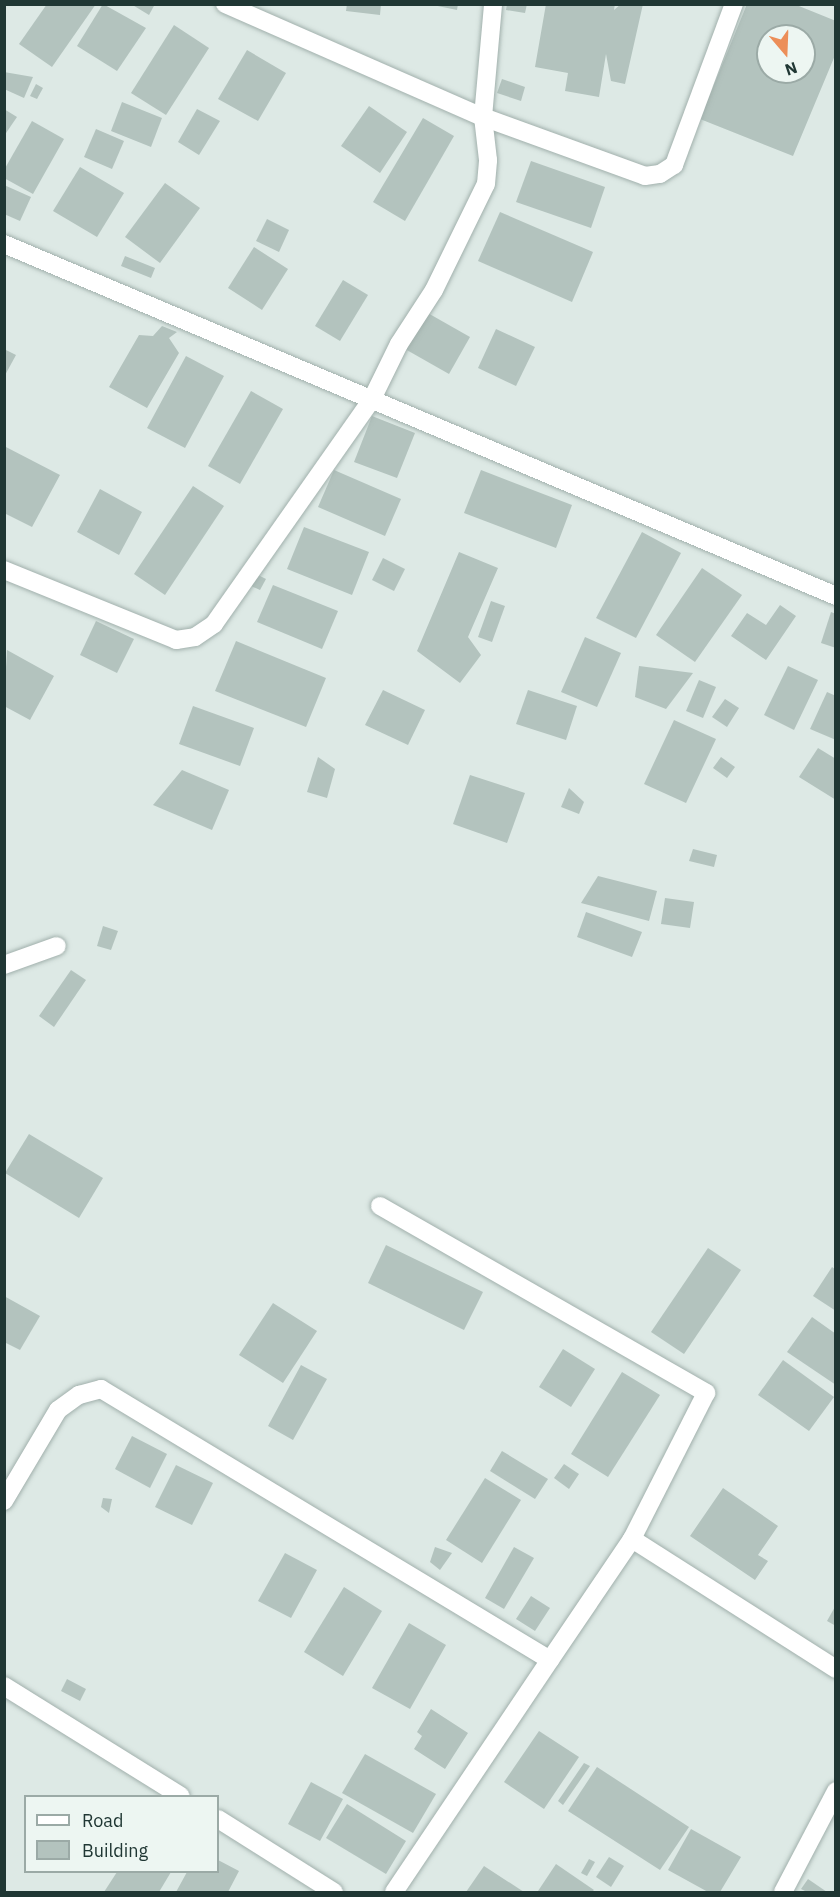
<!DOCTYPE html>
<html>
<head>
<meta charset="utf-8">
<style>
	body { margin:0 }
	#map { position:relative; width:840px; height:1897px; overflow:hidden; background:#dde9e5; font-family:"IBM Plex Sans",sans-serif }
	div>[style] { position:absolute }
	.building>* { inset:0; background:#b3c3be }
	.roads { filter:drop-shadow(0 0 2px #a1b0ac) drop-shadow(0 0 2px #a1b0ac) }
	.street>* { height:18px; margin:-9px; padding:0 9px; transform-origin:9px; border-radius:9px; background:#fff }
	span { translate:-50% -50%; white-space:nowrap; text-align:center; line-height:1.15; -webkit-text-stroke:5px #edf6f2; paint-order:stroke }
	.frame { position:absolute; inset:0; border:6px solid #203734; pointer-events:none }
	.legend { position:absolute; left:24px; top:1795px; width:195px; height:78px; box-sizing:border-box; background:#edf6f2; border:2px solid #9baaa6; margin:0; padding:8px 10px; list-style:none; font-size:18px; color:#203734 }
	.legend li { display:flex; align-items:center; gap:12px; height:30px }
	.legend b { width:30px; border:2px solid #9baaa6 }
	.north { position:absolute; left:756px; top:24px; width:60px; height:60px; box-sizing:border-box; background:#edf6f2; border:2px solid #9baaa6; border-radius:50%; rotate:161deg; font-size:16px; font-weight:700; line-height:24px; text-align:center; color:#203734 }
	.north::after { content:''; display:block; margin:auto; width:21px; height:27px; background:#ec8e58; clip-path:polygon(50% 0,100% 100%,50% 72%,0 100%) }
</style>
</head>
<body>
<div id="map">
	<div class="building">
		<i style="clip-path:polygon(47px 4px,96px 4px,52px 67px,19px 44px)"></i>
		<i style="clip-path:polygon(103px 4px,146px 28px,117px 71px,77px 46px)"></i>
		<i style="clip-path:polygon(131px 4px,155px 4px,149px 15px)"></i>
		<i style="clip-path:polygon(347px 4px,381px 4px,380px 15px,346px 11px)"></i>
		<i style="clip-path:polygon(428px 4px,458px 4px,457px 10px)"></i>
		<i style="clip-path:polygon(507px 4px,527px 4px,525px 13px,506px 10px)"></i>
		<i style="clip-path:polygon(546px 4px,615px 4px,614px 10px,621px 4px,643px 4px,625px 84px,611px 81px,606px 54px,599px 97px,565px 91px,568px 73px,535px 67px)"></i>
		<i style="clip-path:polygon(evenodd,747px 4px,794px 4px,836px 21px,836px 53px,793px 156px,700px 119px,747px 4px,768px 36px,804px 36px,804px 72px,768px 72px,768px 36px)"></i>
		<i style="clip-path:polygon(174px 25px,209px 48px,166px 115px,131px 93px)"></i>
		<i style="clip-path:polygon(247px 50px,286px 73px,258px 121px,218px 99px)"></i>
		<i style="clip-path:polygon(4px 72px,33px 77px,24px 98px,4px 89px)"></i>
		<i style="clip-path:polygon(502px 79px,525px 87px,521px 101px,497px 93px)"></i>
		<i style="clip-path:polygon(36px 84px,43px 88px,37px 99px,30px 96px)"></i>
		<i style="clip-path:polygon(122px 102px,162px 118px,151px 147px,111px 131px)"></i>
		<i style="clip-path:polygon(369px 106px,407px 132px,380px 173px,341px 146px)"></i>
		<i style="clip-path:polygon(4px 109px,17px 117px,4px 136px)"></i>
		<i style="clip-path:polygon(197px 109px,220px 121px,199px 155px,178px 142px)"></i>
		<i style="clip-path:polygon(423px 118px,454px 136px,405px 221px,373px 202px)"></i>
		<i style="clip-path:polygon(32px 121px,64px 139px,33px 194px,4px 178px,4px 170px)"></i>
		<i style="clip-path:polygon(96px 129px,124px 141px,112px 169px,84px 157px)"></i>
		<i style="clip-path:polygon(531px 161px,605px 187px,591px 228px,516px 202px)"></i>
		<i style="clip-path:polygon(80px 167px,124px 193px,97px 237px,53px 211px)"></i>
		<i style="clip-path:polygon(165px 183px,200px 208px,160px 263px,125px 237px)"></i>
		<i style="clip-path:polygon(4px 185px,31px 197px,20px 221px,4px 214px)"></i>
		<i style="clip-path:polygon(500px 212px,593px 252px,572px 302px,478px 261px)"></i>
		<i style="clip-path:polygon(267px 219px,289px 230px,279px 252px,256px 241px)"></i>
		<i style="clip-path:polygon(254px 247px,288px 269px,262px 310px,228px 288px)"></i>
		<i style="clip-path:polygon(125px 256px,155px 268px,151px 278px,121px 266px)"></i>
		<i style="clip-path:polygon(343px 280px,368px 295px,340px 341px,315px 326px)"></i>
		<i style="clip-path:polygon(426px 312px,470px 337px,449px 374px,405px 349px)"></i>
		<i style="clip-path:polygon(162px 326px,177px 332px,169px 338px,179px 353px,147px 408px,109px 387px,139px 335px,153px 336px)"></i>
		<i style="clip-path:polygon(496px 329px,535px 347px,516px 386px,478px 368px)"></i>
		<i style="clip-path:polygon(4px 349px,16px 355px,4px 377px)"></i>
		<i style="clip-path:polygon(186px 356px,224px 376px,185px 448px,147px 428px)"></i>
		<i style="clip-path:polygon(251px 391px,283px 409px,240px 484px,208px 466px)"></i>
		<i style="clip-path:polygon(372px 416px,415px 433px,397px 478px,354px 462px)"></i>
		<i style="clip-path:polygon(4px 446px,60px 475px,32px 527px,4px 513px)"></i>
		<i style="clip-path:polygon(334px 470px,401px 499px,385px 536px,318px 507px)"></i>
		<i style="clip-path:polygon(481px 470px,572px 505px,556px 548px,464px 513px)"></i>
		<i style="clip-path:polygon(193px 486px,224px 506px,165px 595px,134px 574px)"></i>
		<i style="clip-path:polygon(100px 489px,142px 512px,119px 555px,77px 532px)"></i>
		<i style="clip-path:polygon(304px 527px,369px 552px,352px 595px,287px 569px)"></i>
		<i style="clip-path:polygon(642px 532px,681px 553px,636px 638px,596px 618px)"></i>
		<i style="clip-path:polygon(459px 552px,498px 568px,468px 637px,481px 655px,460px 683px,417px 651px)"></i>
		<i style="clip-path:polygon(383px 558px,405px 569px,394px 591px,372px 580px)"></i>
		<i style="clip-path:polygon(702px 568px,742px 595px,695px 662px,656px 635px)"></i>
		<i style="clip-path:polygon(256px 574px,266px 579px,260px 590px,251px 586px)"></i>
		<i style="clip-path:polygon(273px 585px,338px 611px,322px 649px,257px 622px)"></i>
		<i style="clip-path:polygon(491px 601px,505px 606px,492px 642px,478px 637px)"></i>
		<i style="clip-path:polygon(780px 605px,796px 616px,766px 660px,731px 636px,747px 613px,766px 625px)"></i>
		<i style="clip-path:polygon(831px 612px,836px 614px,836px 648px,821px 643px)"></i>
		<i style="clip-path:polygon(96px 621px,134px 639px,117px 673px,80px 655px)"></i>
		<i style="clip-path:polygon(585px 637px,621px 653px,597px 707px,561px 692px)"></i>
		<i style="clip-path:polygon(236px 641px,326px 678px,306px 727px,215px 691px)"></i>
		<i style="clip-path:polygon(7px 650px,54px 676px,30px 720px,4px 706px)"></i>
		<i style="clip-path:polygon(639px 666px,693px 673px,666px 709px,635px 697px)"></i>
		<i style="clip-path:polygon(788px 666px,818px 680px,794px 730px,764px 715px)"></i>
		<i style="clip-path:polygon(699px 680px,716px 687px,703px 718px,686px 711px)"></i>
		<i style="clip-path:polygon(383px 690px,425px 710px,408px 745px,365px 725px)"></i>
		<i style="clip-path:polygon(528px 690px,577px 706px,566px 740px,516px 724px)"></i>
		<i style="clip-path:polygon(827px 692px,836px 696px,836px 740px,810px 729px)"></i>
		<i style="clip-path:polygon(725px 699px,739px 708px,727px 727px,712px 717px)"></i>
		<i style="clip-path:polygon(193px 706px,254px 728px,240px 766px,179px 744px)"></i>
		<i style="clip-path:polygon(674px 720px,716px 739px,686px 803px,644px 784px)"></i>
		<i style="clip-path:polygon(818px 748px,836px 759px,836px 800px,799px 777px)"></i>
		<i style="clip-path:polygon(318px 757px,335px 769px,327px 798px,307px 792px)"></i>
		<i style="clip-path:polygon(721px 757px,735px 767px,727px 778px,713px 768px)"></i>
		<i style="clip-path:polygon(182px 770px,229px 790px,212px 830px,153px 805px)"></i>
		<i style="clip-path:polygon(470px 775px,525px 793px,507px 843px,453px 824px)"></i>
		<i style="clip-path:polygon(569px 788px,584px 802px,579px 814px,561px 807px)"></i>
		<i style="clip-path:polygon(693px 849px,717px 855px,714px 867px,689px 861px)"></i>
		<i style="clip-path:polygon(598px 876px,657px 891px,649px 921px,581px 903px)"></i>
		<i style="clip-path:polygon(665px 898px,694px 902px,690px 928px,661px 924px)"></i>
		<i style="clip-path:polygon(586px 912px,642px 932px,632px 957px,577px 937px)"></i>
		<i style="clip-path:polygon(103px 926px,118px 931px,111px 950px,97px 946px)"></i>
		<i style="clip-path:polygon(71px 970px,86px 980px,54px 1027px,39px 1016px)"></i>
		<i style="clip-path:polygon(29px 1134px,103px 1178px,79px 1218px,5px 1173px)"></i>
		<i style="clip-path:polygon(386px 1245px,483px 1292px,464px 1330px,368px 1283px)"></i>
		<i style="clip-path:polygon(708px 1248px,741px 1270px,684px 1354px,651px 1332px)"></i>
		<i style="clip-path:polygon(832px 1267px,836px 1270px,836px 1311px,813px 1296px)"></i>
		<i style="clip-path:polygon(4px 1296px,40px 1316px,20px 1350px,4px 1342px)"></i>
		<i style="clip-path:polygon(273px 1303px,317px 1331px,283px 1383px,239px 1355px)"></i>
		<i style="clip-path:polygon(812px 1317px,836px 1334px,836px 1385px,787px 1352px)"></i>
		<i style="clip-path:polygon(563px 1349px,595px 1369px,571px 1407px,539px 1387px)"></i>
		<i style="clip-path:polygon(783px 1360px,834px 1397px,809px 1431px,758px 1395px)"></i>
		<i style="clip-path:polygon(301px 1365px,327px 1379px,293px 1440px,268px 1426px)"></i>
		<i style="clip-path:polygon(622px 1372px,660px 1395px,608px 1477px,571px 1454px)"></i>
		<i style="clip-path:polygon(132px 1436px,167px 1454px,150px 1488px,115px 1469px)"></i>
		<i style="clip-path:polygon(502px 1451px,548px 1479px,535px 1499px,490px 1471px)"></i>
		<i style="clip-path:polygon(564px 1464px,579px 1474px,569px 1489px,554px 1478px)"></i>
		<i style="clip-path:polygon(176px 1465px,213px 1483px,192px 1525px,155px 1507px)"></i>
		<i style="clip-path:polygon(485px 1478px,521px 1500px,482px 1563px,446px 1540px)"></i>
		<i style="clip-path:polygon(723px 1488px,778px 1526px,758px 1555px,768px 1561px,755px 1580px,690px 1536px)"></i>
		<i style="clip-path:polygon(103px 1498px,112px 1499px,109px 1513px,101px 1507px)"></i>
		<i style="clip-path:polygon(435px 1547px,452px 1553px,440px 1570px,430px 1562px)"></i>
		<i style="clip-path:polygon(514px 1547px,534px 1558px,504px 1609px,485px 1598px)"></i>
		<i style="clip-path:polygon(285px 1553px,317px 1570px,291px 1618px,258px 1601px)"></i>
		<i style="clip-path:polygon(344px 1587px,382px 1611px,343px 1676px,304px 1652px)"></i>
		<i style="clip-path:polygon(531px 1596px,550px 1608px,535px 1631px,516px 1619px)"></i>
		<i style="clip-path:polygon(836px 1605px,836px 1626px,827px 1621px)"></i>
		<i style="clip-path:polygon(409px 1623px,446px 1645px,410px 1709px,372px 1688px)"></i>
		<i style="clip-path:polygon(67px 1679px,86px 1689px,80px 1701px,61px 1691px)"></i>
		<i style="clip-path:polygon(431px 1709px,468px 1733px,445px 1769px,414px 1749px,422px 1736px,417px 1732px)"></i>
		<i style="clip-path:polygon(539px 1731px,579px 1757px,544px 1809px,504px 1782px)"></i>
		<i style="clip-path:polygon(365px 1754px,436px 1794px,413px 1833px,342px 1793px)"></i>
		<i style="clip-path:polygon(584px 1763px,590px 1766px,563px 1805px,558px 1801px)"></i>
		<i style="clip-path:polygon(597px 1767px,689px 1827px,660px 1870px,568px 1811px)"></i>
		<i style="clip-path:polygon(311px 1782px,343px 1799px,320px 1841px,288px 1824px)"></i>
		<i style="clip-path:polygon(347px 1804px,406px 1841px,386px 1874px,326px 1838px)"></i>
		<i style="clip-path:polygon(691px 1829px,741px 1857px,720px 1892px,708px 1892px,668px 1870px)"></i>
		<i style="clip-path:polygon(609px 1857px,624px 1866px,611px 1887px,596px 1877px)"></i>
		<i style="clip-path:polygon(589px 1859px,595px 1862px,587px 1876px,581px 1873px)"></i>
		<i style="clip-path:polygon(218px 1860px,239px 1871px,228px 1892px,176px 1892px,187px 1872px,218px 1872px)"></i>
		<i style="clip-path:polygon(556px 1864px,594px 1890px,592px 1892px,538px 1891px)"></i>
		<i style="clip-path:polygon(484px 1866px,524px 1892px,466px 1892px)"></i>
		<i style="clip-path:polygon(117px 1872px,171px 1872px,159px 1892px,104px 1892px)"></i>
		<i style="clip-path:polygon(808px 1879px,827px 1892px,807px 1892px,801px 1889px)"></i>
	</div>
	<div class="roads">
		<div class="street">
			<i style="left:225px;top:4px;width:282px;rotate:23.7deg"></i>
			<i style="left:483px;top:117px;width:172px;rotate:20deg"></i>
			<i style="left:645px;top:176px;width:15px;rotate:-8deg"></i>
			<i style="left:660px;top:174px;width:17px;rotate:-33deg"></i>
			<i style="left:674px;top:165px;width:172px;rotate:-69.6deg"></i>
			<i style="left:4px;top:244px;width:903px;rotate:22.93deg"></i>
			<i style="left:4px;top:570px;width:186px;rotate:22.1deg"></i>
			<i style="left:176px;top:640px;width:19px;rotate:-9deg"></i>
			<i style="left:195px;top:637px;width:23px;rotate:-34deg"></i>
			<i style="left:214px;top:624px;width:275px;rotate:-54.9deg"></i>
			<i style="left:372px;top:399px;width:61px;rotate:-63.9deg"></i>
			<i style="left:399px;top:344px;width:64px;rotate:-57.1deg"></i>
			<i style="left:434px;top:290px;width:118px;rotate:-63.9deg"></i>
			<i style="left:486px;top:184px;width:24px;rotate:-85deg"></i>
			<i style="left:488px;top:160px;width:43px;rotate:-96.6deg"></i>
			<i style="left:483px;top:117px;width:113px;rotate:-84.9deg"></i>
			<i style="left:4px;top:965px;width:56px;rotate:-19.7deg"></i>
			<i style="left:380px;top:1206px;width:376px;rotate:29.8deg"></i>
			<i style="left:706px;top:1393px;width:164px;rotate:116.9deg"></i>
			<i style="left:4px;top:1501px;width:106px;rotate:-59.3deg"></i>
			<i style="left:58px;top:1410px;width:26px;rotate:-36deg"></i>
			<i style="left:79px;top:1395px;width:23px;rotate:-15deg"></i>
			<i style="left:101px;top:1389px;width:524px;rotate:31.11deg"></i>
			<i style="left:550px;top:1660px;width:146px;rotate:-55.9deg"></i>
			<i style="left:632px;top:1539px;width:242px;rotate:32.5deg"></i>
			<i style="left:4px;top:1686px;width:208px;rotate:31.9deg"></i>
			<i style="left:218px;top:1819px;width:137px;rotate:32.2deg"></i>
			<i style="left:394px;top:1892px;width:280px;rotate:-56.1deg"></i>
			<i style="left:783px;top:1892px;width:114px;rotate:-62.3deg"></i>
		</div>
	</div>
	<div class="frame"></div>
	<ul class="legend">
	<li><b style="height:8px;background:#fff"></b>Road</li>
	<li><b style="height:16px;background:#b3c3be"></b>Building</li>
	</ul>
	<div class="north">N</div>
</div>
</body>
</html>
